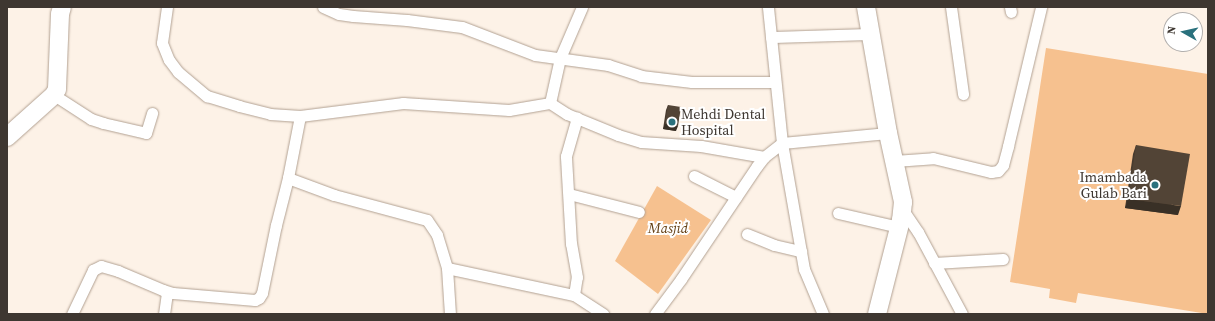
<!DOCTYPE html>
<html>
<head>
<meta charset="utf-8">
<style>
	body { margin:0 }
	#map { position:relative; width:1215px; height:321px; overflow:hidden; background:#fdf2e7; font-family:"Source Serif 4",serif }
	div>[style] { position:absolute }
	.green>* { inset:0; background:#f6c18f }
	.roads { filter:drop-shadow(0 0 1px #b2a192) drop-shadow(0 0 1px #b2a192) }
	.street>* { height:11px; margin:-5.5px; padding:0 5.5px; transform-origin:5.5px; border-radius:5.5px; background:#fff }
	.primary>* { height:18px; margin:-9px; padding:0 9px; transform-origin:9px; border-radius:9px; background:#fff }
	.wall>* { inset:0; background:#473a2e }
	.shaded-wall>* { inset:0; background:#393026 }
	.building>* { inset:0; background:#524436 }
	.dots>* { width:11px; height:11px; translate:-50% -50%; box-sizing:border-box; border:2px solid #fff; border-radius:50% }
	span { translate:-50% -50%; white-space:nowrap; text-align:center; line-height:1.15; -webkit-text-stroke:4px #fff; paint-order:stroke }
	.poi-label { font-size:14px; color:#3e3731 }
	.left { translate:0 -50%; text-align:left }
	.right { translate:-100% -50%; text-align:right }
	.park-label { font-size:14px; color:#643f13; font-style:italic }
	.frame { position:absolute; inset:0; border:8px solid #3e3731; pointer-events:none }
	.north { position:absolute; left:1163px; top:12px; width:40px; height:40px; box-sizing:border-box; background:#fff; border:1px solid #b2afad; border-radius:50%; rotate:278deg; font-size:11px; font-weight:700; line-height:16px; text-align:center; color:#3e3731 }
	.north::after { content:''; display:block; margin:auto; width:14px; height:18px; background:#2a717d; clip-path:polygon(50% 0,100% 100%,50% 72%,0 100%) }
</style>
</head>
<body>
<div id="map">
	<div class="green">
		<i style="clip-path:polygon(1046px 48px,1208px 74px,1208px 314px,1078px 293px,1076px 303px,1049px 298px,1050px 289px,1010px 282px)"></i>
		<i style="clip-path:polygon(657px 186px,711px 220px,658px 294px,615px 261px)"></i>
	</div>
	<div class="roads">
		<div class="street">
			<i style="left:167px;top:7px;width:36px;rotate:98deg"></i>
			<i style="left:162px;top:43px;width:18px;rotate:68deg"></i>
			<i style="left:169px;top:60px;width:15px;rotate:53deg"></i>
			<i style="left:178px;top:72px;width:38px;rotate:40deg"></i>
			<i style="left:207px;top:96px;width:34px;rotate:17deg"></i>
			<i style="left:239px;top:106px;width:32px;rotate:14deg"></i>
			<i style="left:270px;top:114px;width:30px;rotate:4deg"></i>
			<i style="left:300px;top:116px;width:104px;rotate:-7.2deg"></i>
			<i style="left:403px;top:103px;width:106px;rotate:3.8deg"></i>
			<i style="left:509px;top:110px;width:42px;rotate:-9.7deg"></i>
			<i style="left:323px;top:7px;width:17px;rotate:24deg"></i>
			<i style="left:339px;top:14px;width:14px;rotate:8deg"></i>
			<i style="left:353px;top:16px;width:54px;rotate:4.2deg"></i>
			<i style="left:407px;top:20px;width:55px;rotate:7.3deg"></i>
			<i style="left:462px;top:27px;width:78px;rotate:21deg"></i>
			<i style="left:535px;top:55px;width:74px;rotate:7.8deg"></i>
			<i style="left:608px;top:65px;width:35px;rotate:18deg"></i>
			<i style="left:641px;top:76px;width:51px;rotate:6.7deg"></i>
			<i style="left:692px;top:82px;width:83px"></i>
			<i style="left:582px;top:7px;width:56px;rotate:113.3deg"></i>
			<i style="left:560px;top:58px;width:46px;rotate:102.5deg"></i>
			<i style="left:550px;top:103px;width:20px;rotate:33deg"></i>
			<i style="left:567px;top:114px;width:55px;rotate:22.4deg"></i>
			<i style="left:618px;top:135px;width:24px;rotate:17deg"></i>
			<i style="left:641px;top:142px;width:60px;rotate:3.8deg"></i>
			<i style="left:701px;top:146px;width:64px;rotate:9.9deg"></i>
			<i style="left:951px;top:7px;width:88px;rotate:82.1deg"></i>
			<i style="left:1010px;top:7px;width:5px;rotate:79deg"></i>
			<i style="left:771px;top:37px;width:100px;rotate:-1.7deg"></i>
			<i style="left:54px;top:95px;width:44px;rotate:33deg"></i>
			<i style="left:91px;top:119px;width:13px;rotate:18deg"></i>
			<i style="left:103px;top:123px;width:44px;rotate:13.1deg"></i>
			<i style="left:146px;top:133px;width:21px;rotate:-73deg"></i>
			<i style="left:300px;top:116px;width:63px;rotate:101deg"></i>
			<i style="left:288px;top:178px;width:49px;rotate:20.3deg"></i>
			<i style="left:334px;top:195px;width:96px;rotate:15deg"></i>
			<i style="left:427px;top:220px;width:18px;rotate:56deg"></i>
			<i style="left:437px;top:235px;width:34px;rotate:73deg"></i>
			<i style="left:447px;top:268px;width:130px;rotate:12deg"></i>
			<i style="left:574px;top:295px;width:18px;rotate:-81deg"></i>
			<i style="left:577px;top:277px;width:34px;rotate:-100deg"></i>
			<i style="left:571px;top:244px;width:88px;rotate:-93.3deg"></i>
			<i style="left:566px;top:156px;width:40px;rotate:-74deg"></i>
			<i style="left:894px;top:161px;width:39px;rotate:-4deg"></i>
			<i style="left:933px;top:158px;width:60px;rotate:13.6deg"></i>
			<i style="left:991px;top:172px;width:7px;rotate:-8deg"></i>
			<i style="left:998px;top:171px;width:8px;rotate:-50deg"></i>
			<i style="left:1003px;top:165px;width:20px;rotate:-75deg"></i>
			<i style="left:1008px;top:146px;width:143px;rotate:-76.6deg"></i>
			<i style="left:694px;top:176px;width:47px;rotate:26.6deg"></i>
			<i style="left:569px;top:194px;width:72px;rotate:14.4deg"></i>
			<i style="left:903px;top:210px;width:27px;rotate:56deg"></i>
			<i style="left:918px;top:232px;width:93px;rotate:61.8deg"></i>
			<i style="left:838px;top:213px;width:63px;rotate:12.9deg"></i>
			<i style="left:747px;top:234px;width:29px;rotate:22deg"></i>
			<i style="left:774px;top:245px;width:28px;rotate:13deg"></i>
			<i style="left:934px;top:263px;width:69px;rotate:-3.3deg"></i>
			<i style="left:447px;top:268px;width:46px;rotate:86.3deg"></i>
			<i style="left:574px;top:295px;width:35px;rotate:33deg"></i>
			<i style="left:72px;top:314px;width:49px;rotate:-64.5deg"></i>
			<i style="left:93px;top:270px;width:9px;rotate:-27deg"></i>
			<i style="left:101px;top:266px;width:18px;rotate:16deg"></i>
			<i style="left:118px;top:271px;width:49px;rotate:22.9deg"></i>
			<i style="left:163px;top:290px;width:10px;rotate:17deg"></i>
			<i style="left:173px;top:293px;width:82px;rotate:4.9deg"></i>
			<i style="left:255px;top:300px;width:4px;rotate:-27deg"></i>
			<i style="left:259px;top:298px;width:6px;rotate:-59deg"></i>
			<i style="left:262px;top:293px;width:69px;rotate:-78.4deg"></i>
			<i style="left:276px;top:225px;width:49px;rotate:-75.7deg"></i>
			<i style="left:164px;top:314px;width:22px;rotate:-82deg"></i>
			<i style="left:655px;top:314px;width:44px;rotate:-53.4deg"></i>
			<i style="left:681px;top:279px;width:136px;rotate:-56.1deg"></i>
			<i style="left:757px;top:166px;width:11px;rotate:-52deg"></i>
			<i style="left:764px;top:157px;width:23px;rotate:-38deg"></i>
			<i style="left:782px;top:143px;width:137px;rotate:-95.9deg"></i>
			<i style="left:823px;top:314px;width:49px;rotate:-112.9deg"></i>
			<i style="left:804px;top:269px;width:128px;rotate:-99.9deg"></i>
			<i style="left:782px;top:143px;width:106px;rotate:-5.4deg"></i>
		</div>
		<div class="primary">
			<i style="left:866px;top:7px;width:128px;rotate:80.1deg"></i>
			<i style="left:888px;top:133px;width:71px;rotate:77.7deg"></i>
			<i style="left:903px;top:202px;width:18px;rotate:96deg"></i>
			<i style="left:901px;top:220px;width:97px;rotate:104.3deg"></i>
			<i style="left:7px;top:137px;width:63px;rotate:-41.8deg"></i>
			<i style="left:54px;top:95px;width:7px;rotate:-63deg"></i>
			<i style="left:57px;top:89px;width:75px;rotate:-87.7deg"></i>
			<i style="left:60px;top:14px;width:7px;rotate:-74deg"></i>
		</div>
	</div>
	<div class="wall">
		<i style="clip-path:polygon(668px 105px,676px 131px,663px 129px,666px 110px)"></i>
		<i style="clip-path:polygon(1136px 145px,1178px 215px,1125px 208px,1133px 154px)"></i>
	</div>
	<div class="shaded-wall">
		<i style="clip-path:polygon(665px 124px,678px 126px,676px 131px,663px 129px)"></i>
		<i style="clip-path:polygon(1128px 199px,1181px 206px,1178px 215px,1125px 208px)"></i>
	</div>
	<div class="building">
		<i style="clip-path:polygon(668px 105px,681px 107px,678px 126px,665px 124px)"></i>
		<i style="clip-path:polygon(1136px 145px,1190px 154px,1181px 206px,1128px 199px)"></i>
	</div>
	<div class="dots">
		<i style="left:672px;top:122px;background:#2a717d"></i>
		<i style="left:1155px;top:185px;background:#2a717d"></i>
	</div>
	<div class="poi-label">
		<span class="left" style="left:681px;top:122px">Mehdi Dental<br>Hospital</span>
		<span class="right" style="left:1147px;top:185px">Imambada<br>Gulab Bari</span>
	</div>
	<div class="park-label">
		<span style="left:668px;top:228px">Masjid</span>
	</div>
	<div class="frame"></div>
	<div class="north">N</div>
</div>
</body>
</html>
